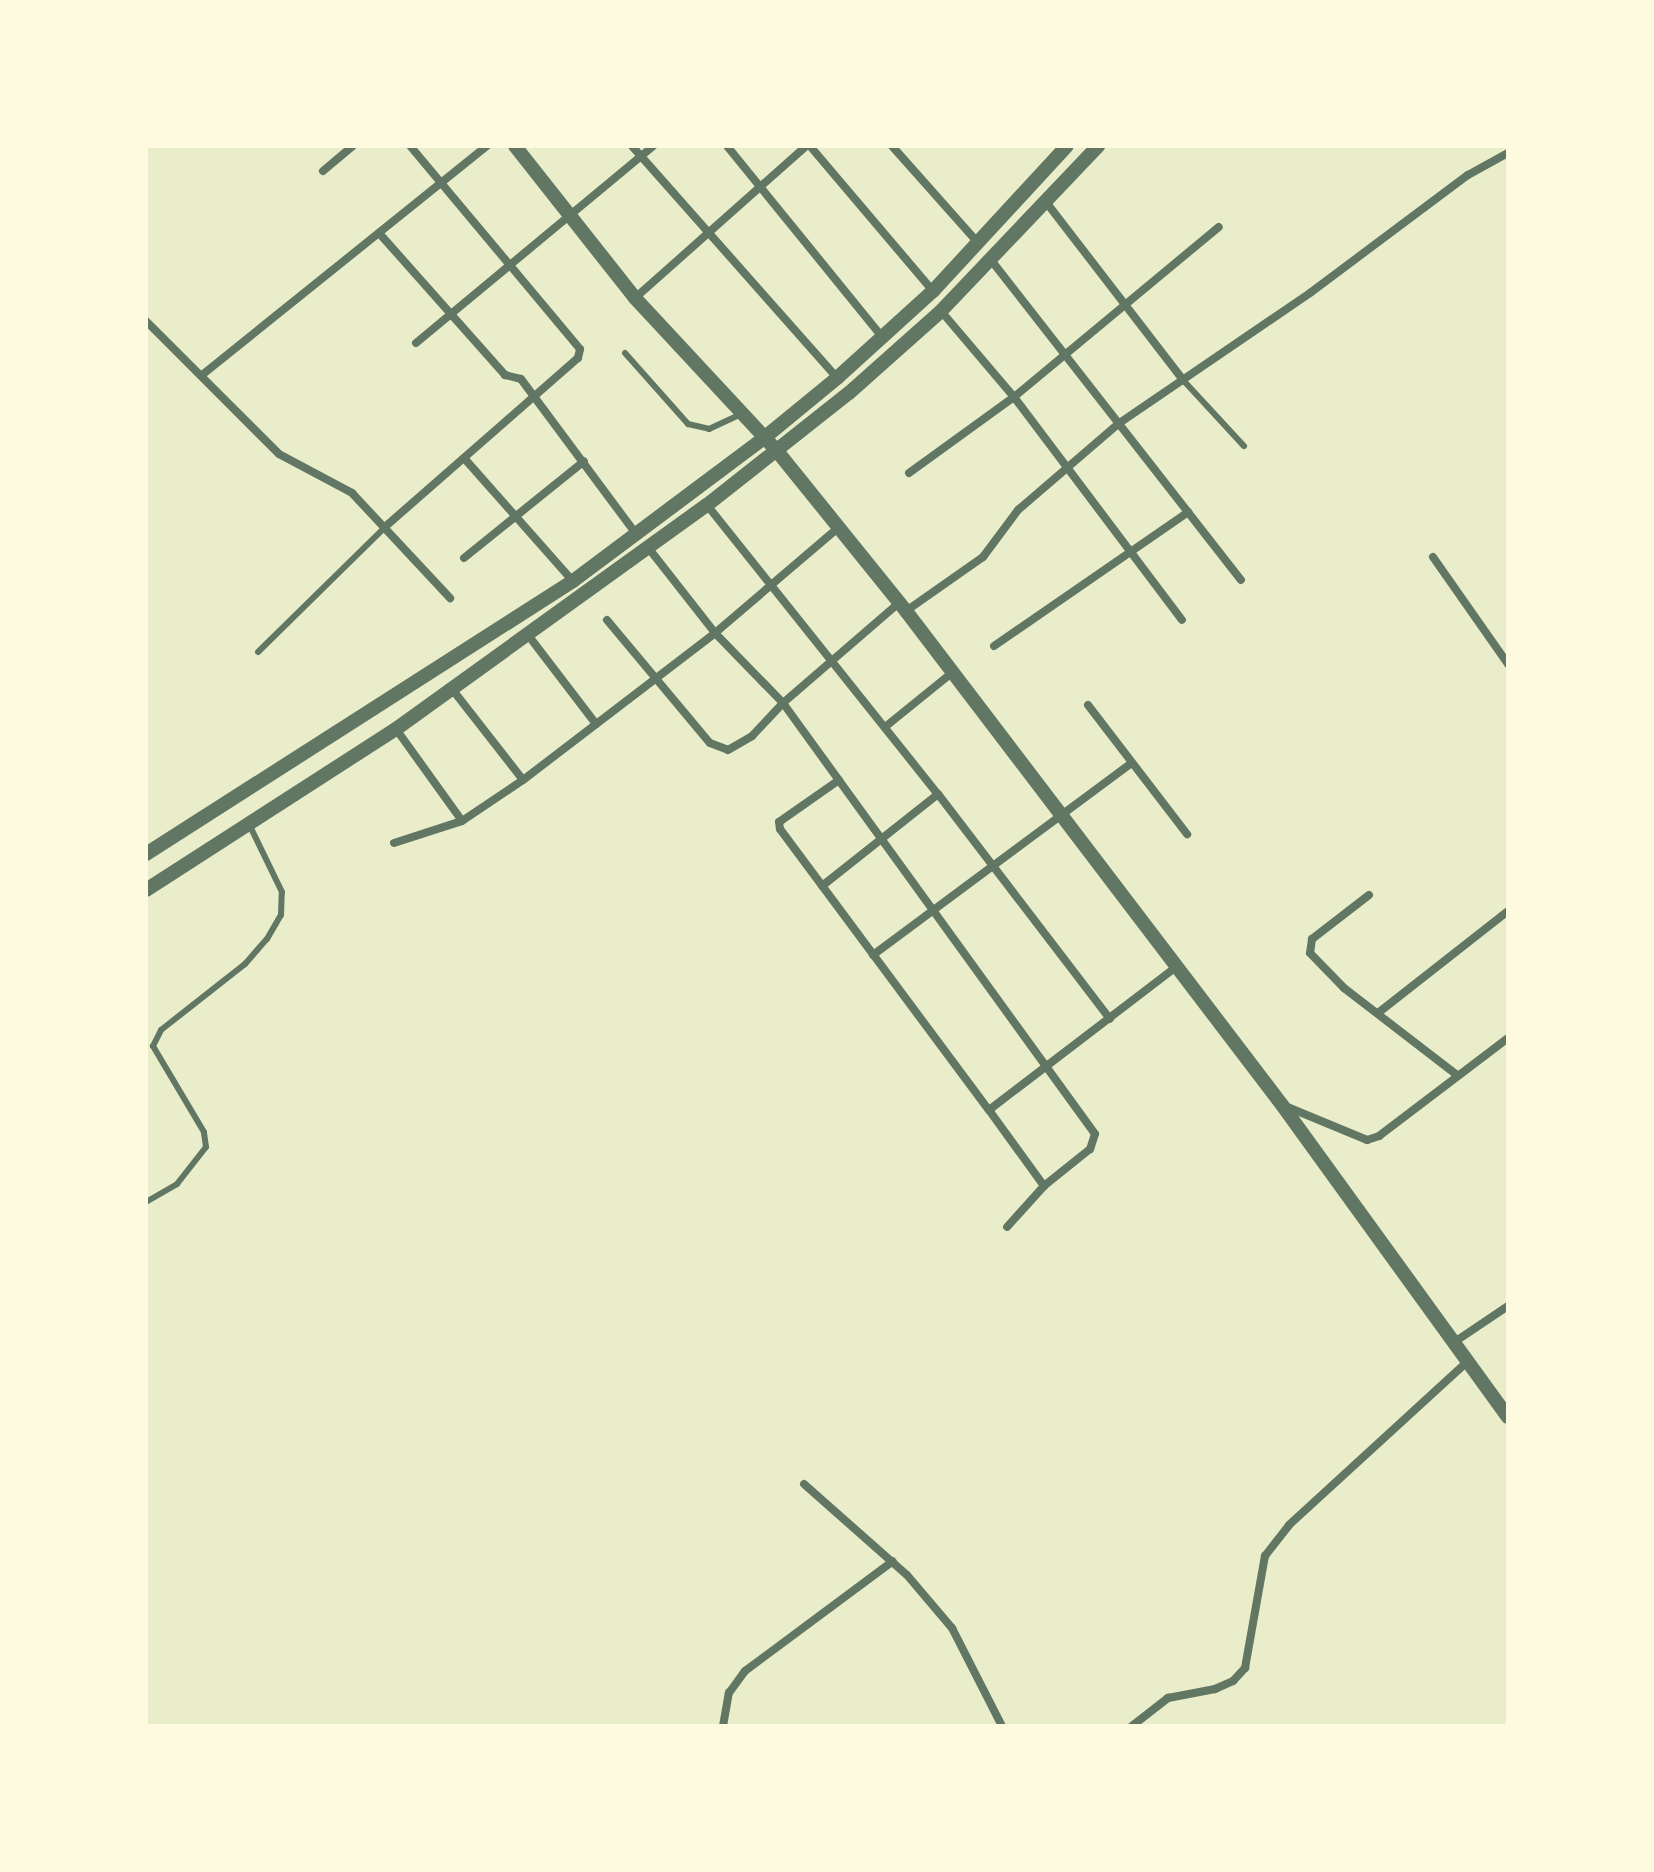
<!DOCTYPE html>
<html>
<head>
<meta charset="utf-8">
<style>
	body { margin:0 }
	#map { position:relative; width:1654px; height:1872px; overflow:hidden; background:#e9edc9; font-family:Barlow,sans-serif }
	div>[style] { position:absolute }
	.service>* { height:6px; margin:-3px; padding:0 3px; transform-origin:3px; border-radius:3px; background:#617663 }
	.minor>* { height:8px; margin:-4px; padding:0 4px; transform-origin:4px; border-radius:4px; background:#617663 }
	.tertiary>* { height:14px; margin:-7px; padding:0 7px; transform-origin:7px; border-radius:7px; background:#617663 }
	span { translate:-50% -50%; white-space:nowrap; text-align:center; line-height:1.15; -webkit-text-stroke:8px #fefae0; paint-order:stroke }
	.frame { position:absolute; inset:0; border:148px solid #fefae0; pointer-events:none }
</style>
</head>
<body>
<div id="map">
	<div class="service">
		<i style="left:625px;top:353px;width:95px;rotate:48.4deg"></i>
		<i style="left:688px;top:424px;width:22px;rotate:13deg"></i>
		<i style="left:709px;top:429px;width:35px;rotate:-25deg"></i>
		<i style="left:1183px;top:380px;width:90px;rotate:47.3deg"></i>
		<i style="left:258px;top:652px;width:180px;rotate:-44.5deg"></i>
		<i style="left:146px;top:1202px;width:36px;rotate:-30deg"></i>
		<i style="left:177px;top:1184px;width:47px;rotate:-51.9deg"></i>
		<i style="left:206px;top:1147px;width:15px;rotate:-98deg"></i>
		<i style="left:204px;top:1132px;width:100px;rotate:-120.7deg"></i>
		<i style="left:153px;top:1046px;width:18px;rotate:-63deg"></i>
		<i style="left:161px;top:1030px;width:107px;rotate:-38.2deg"></i>
		<i style="left:245px;top:964px;width:33px;rotate:-49deg"></i>
		<i style="left:267px;top:939px;width:28px;rotate:-60deg"></i>
		<i style="left:281px;top:915px;width:23px;rotate:-88deg"></i>
		<i style="left:282px;top:892px;width:73px;rotate:-115.9deg"></i>
	</div>
	<div class="minor">
		<i style="left:632px;top:146px;width:310px;rotate:48.5deg"></i>
		<i style="left:727px;top:146px;width:246px;rotate:50.9deg"></i>
		<i style="left:810px;top:146px;width:190px;rotate:49.7deg"></i>
		<i style="left:892px;top:146px;width:131px;rotate:48.4deg"></i>
		<i style="left:323px;top:171px;width:39px;rotate:-40deg"></i>
		<i style="left:1046px;top:202px;width:225px;rotate:52.4deg"></i>
		<i style="left:379px;top:233px;width:190px;rotate:48.4deg"></i>
		<i style="left:505px;top:375px;width:16px;rotate:14deg"></i>
		<i style="left:521px;top:379px;width:193px;rotate:53.4deg"></i>
		<i style="left:991px;top:260px;width:406px;rotate:52deg"></i>
		<i style="left:635px;top:298px;width:229px;rotate:-41.6deg"></i>
		<i style="left:941px;top:311px;width:113px;rotate:49.7deg"></i>
		<i style="left:1014px;top:397px;width:279px;rotate:53deg"></i>
		<i style="left:146px;top:321px;width:188px;rotate:45deg"></i>
		<i style="left:279px;top:454px;width:83px;rotate:28.1deg"></i>
		<i style="left:352px;top:493px;width:144px;rotate:47deg"></i>
		<i style="left:416px;top:343px;width:308px;rotate:-39.7deg"></i>
		<i style="left:202px;top:375px;width:366px;rotate:-38.8deg"></i>
		<i style="left:464px;top:458px;width:164px;rotate:48.5deg"></i>
		<i style="left:909px;top:473px;width:130px;rotate:-35.9deg"></i>
		<i style="left:1014px;top:397px;width:266px;rotate:-39.7deg"></i>
		<i style="left:707px;top:505px;width:370px;rotate:51.4deg"></i>
		<i style="left:938px;top:794px;width:283px;rotate:52.6deg"></i>
		<i style="left:386px;top:526px;width:255px;rotate:-41.2deg"></i>
		<i style="left:578px;top:358px;width:9px;rotate:-77deg"></i>
		<i style="left:580px;top:349px;width:265px;rotate:-129.9deg"></i>
		<i style="left:650px;top:550px;width:105px;rotate:51.9deg"></i>
		<i style="left:715px;top:633px;width:98px;rotate:45.8deg"></i>
		<i style="left:783px;top:703px;width:532px;rotate:54.1deg"></i>
		<i style="left:1095px;top:1134px;width:16px;rotate:108deg"></i>
		<i style="left:1090px;top:1149px;width:59px;rotate:141.2deg"></i>
		<i style="left:1044px;top:1186px;width:55px;rotate:132.1deg"></i>
		<i style="left:1433px;top:557px;width:131px;rotate:55deg"></i>
		<i style="left:464px;top:558px;width:154px;rotate:-38.9deg"></i>
		<i style="left:906px;top:611px;width:94px;rotate:-35deg"></i>
		<i style="left:983px;top:557px;width:59px;rotate:-53.3deg"></i>
		<i style="left:1018px;top:510px;width:132px;rotate:-40.7deg"></i>
		<i style="left:1118px;top:424px;width:232px;rotate:-34.3deg"></i>
		<i style="left:1310px;top:293px;width:197px;rotate:-36.8deg"></i>
		<i style="left:1468px;top:175px;width:46px;rotate:-28.8deg"></i>
		<i style="left:607px;top:620px;width:160px;rotate:50.1deg"></i>
		<i style="left:710px;top:743px;width:19px;rotate:21deg"></i>
		<i style="left:728px;top:750px;width:28px;rotate:-30deg"></i>
		<i style="left:752px;top:736px;width:45px;rotate:-46.8deg"></i>
		<i style="left:783px;top:703px;width:153px;rotate:-40.8deg"></i>
		<i style="left:528px;top:635px;width:112px;rotate:52.6deg"></i>
		<i style="left:994px;top:646px;width:236px;rotate:-34.6deg"></i>
		<i style="left:452px;top:689px;width:115px;rotate:52deg"></i>
		<i style="left:1088px;top:705px;width:163px;rotate:52.5deg"></i>
		<i style="left:885px;top:727px;width:87px;rotate:-39deg"></i>
		<i style="left:396px;top:729px;width:113px;rotate:54.3deg"></i>
		<i style="left:839px;top:780px;width:73px;rotate:145deg"></i>
		<i style="left:779px;top:822px;width:7px;rotate:82deg"></i>
		<i style="left:780px;top:829px;width:350px;rotate:53.4deg"></i>
		<i style="left:989px;top:1110px;width:234px;rotate:-37.4deg"></i>
		<i style="left:394px;top:843px;width:71px;rotate:-17.9deg"></i>
		<i style="left:462px;top:821px;width:73px;rotate:-33.9deg"></i>
		<i style="left:523px;top:780px;width:242px;rotate:-37.4deg"></i>
		<i style="left:715px;top:633px;width:163px;rotate:-40.5deg"></i>
		<i style="left:822px;top:886px;width:148px;rotate:-38.4deg"></i>
		<i style="left:1369px;top:895px;width:72px;rotate:142.3deg"></i>
		<i style="left:1312px;top:939px;width:14px;rotate:98deg"></i>
		<i style="left:1310px;top:953px;width:49px;rotate:45.8deg"></i>
		<i style="left:1344px;top:988px;width:143px;rotate:37.6deg"></i>
		<i style="left:873px;top:955px;width:322px;rotate:-36.6deg"></i>
		<i style="left:1378px;top:1013px;width:165px;rotate:-38.1deg"></i>
		<i style="left:1285px;top:1106px;width:89px;rotate:22.5deg"></i>
		<i style="left:1367px;top:1140px;width:13px;rotate:-18deg"></i>
		<i style="left:1379px;top:1136px;width:162px;rotate:-37.2deg"></i>
		<i style="left:989px;top:1110px;width:94px;rotate:54.1deg"></i>
		<i style="left:1453px;top:1343px;width:66px;rotate:-33.9deg"></i>
		<i style="left:804px;top:1484px;width:137px;rotate:41.5deg"></i>
		<i style="left:907px;top:1575px;width:70px;rotate:49.7deg"></i>
		<i style="left:952px;top:1628px;width:110px;rotate:63deg"></i>
		<i style="left:723px;top:1726px;width:34px;rotate:-80deg"></i>
		<i style="left:729px;top:1693px;width:27px;rotate:-54deg"></i>
		<i style="left:745px;top:1671px;width:184px;rotate:-36.6deg"></i>
		<i style="left:1132px;top:1726px;width:46px;rotate:-37.9deg"></i>
		<i style="left:1168px;top:1698px;width:48px;rotate:-10.8deg"></i>
		<i style="left:1215px;top:1689px;width:20px;rotate:-24deg"></i>
		<i style="left:1233px;top:1681px;width:18px;rotate:-47deg"></i>
		<i style="left:1245px;top:1668px;width:114px;rotate:-79.9deg"></i>
		<i style="left:1265px;top:1556px;width:39px;rotate:-52deg"></i>
		<i style="left:1289px;top:1525px;width:241px;rotate:-42.5deg"></i>
	</div>
	<div class="tertiary">
		<i style="left:515px;top:146px;width:194px;rotate:51.7deg"></i>
		<i style="left:635px;top:298px;width:209px;rotate:47.1deg"></i>
		<i style="left:777px;top:451px;width:206px;rotate:51.1deg"></i>
		<i style="left:906px;top:611px;width:621px;rotate:52.72deg"></i>
		<i style="left:1282px;top:1105px;width:385px;rotate:54.1deg"></i>
		<i style="left:146px;top:854px;width:507px;rotate:-32.59deg"></i>
		<i style="left:573px;top:581px;width:239px;rotate:-36.8deg"></i>
		<i style="left:764px;top:438px;width:94px;rotate:-39.4deg"></i>
		<i style="left:837px;top:378px;width:130px;rotate:-42.2deg"></i>
		<i style="left:933px;top:291px;width:197px;rotate:-47.3deg"></i>
		<i style="left:146px;top:890px;width:297px;rotate:-32.8deg"></i>
		<i style="left:396px;top:729px;width:383px;rotate:-35.8deg"></i>
		<i style="left:707px;top:505px;width:181px;rotate:-38.3deg"></i>
		<i style="left:849px;top:393px;width:123px;rotate:-41.7deg"></i>
		<i style="left:941px;top:311px;width:228px;rotate:-46.4deg"></i>
	</div>
	<div class="frame"></div>
</div>
</body>
</html>
